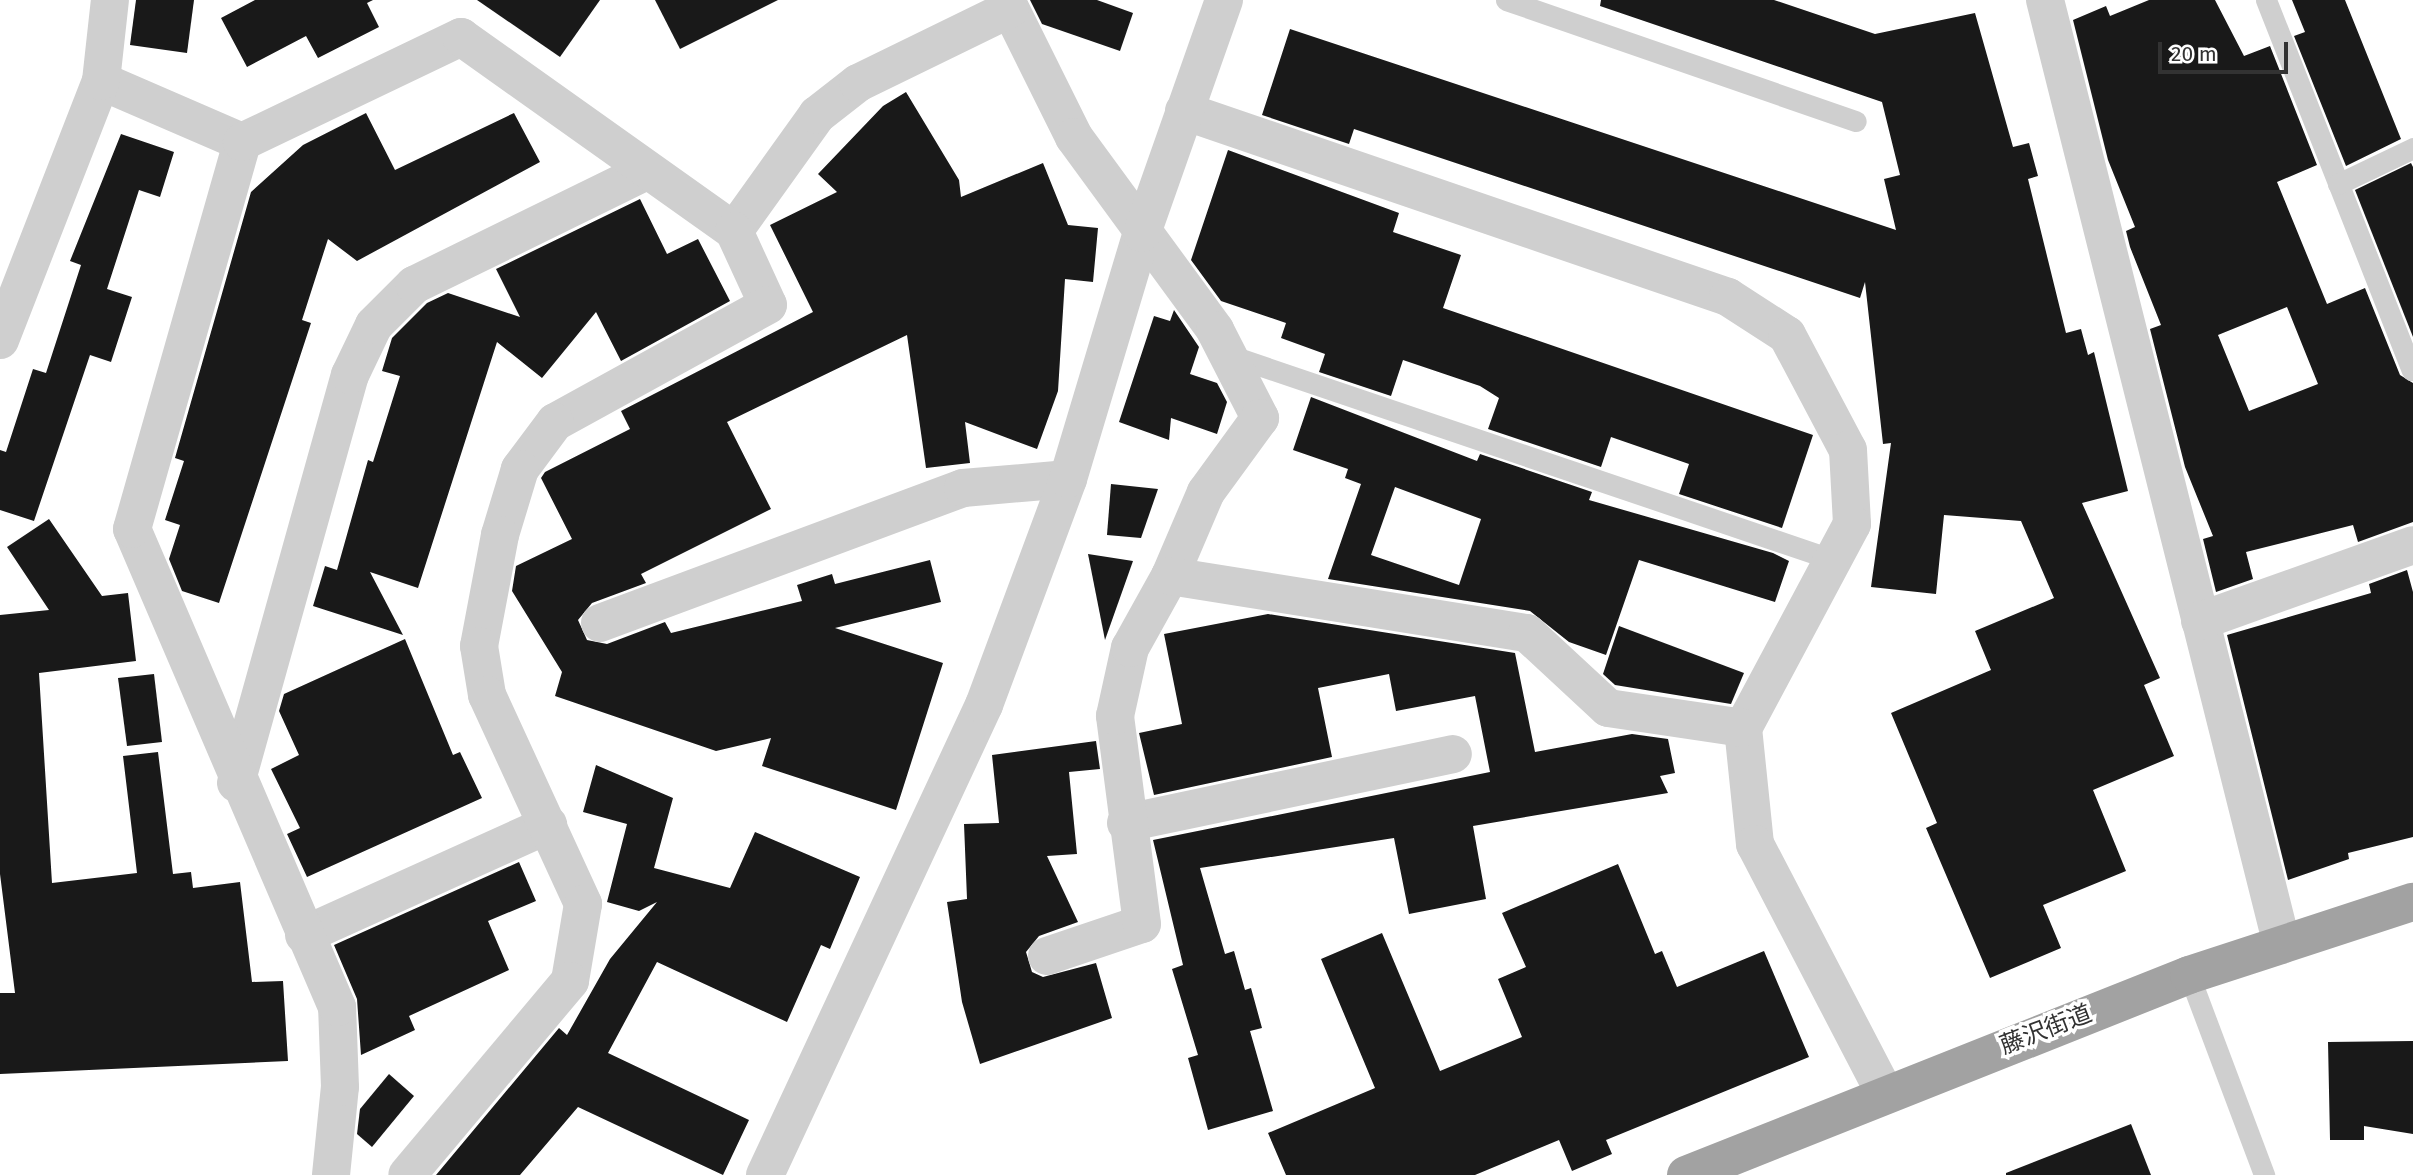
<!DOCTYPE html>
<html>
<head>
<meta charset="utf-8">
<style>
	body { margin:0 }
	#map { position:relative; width:2413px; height:1175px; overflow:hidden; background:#fff; font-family:"Fira Sans","Noto Sans JP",sans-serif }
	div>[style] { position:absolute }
	.building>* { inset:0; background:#191919 }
	.service>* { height:21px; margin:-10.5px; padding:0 10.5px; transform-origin:10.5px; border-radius:10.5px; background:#cfcfcf }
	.minor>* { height:38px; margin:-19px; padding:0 19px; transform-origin:19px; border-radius:19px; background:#cfcfcf }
	.trunk>* { height:38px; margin:-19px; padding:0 19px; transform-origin:19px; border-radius:19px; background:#a2a2a2 }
	span { translate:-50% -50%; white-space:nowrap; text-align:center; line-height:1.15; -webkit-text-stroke:7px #fff; paint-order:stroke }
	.street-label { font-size:24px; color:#323232 }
	.scale { position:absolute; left:2158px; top:42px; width:130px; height:32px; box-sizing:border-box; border:4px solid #323232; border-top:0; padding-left:9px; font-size:21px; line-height:24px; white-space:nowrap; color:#323232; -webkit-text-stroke:5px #fff; paint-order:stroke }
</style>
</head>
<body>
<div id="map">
	<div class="building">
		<i style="clip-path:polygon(136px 0,194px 0,187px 53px,130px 45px)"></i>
		<i style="clip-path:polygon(255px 0,373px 0,367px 3px,379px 27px,318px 58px,306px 36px,247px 67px,221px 18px)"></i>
		<i style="clip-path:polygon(477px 0,600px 0,560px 57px)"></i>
		<i style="clip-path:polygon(655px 0,778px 0,680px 49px)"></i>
		<i style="clip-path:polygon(1030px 0,1097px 0,1133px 13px,1120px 51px,1042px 24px)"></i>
		<i style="clip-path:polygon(1601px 0,1774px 0,1875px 34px,1975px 13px,2013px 147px,2029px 143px,2038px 176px,2028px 179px,2066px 333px,2081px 329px,2088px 355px,2094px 352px,2128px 491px,2082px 503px,2160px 678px,2144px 685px,2174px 756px,2093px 790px,2126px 871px,2043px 905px,2061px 948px,1990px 978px,1926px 828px,1937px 823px,1891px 713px,1991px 670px,1975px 631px,2054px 598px,2021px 521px,1944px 515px,1936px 594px,1871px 587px,1891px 443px,1883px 444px,1865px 282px,1860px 298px,1354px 129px,1349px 144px,1262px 115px,1290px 29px,1896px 230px,1884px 179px,1900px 175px,1882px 102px,1600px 6px)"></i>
		<i style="clip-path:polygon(evenodd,2149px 0,2215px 0,2244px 56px,2270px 46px,2317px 165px,2277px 182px,2327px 304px,2365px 288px,2400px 375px,2413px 383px,2413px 522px,2358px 542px,2353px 525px,2246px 552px,2253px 579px,2216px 592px,2203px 539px,2213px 536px,2185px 467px,2150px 329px,2161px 325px,2130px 247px,2126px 231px,2135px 227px,2108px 160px,2073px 20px,2106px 6px,2110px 16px,2149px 0,2287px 307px,2318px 384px,2249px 411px,2218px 335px,2287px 307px)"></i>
		<i style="clip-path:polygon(2292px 0,2345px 0,2401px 139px,2346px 166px,2294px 36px,2305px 32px)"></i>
		<i style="clip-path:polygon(906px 92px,959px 180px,961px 197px,1043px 163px,1068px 225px,1098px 228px,1093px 282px,1065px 279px,1058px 391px,1037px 449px,965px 422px,970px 463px,926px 468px,907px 335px,727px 422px,771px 509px,641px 574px,646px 583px,592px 603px,578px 620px,587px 640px,607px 644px,665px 622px,671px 633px,802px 601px,797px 585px,832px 574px,835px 584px,930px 560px,941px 602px,835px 628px,943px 663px,896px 810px,762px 766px,771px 738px,716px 751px,555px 696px,562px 672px,512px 591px,516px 566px,572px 539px,541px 478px,545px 472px,630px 429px,621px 411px,813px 312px,770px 225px,837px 192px,818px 174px,883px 106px)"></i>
		<i style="clip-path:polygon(366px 113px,395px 170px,514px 113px,540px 162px,357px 261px,328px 239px,302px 320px,311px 323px,219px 603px,182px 591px,169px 559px,180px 525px,165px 520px,184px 461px,175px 458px,251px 192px,303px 145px)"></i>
		<i style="clip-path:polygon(121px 134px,174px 152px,160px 197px,139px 190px,107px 289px,132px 297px,111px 362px,90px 355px,34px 521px,0 510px,0 450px,6px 452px,33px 369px,46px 373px,81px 265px,70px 261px)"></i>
		<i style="clip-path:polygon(1228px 150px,1399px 213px,1393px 232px,1461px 255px,1443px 308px,1813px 435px,1782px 528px,1679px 494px,1689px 464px,1611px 437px,1601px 467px,1488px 429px,1499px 398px,1480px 386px,1403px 360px,1391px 396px,1319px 372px,1325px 354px,1281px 338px,1286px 323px,1221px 301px,1191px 260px)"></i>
		<i style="clip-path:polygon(2411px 163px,2413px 167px,2413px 337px,2355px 190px)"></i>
		<i style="clip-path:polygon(640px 199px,667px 254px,698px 239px,730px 301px,621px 361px,596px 312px,542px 378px,497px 342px,418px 588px,370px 572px,403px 635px,313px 606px,325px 566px,337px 570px,368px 460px,373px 462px,400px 376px,382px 371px,392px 338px,427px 303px,448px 293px,520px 317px,496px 269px)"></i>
		<i style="clip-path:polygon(1174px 310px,1199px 347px,1190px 374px,1217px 383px,1227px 402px,1217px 434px,1171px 418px,1169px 440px,1119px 422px,1154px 316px,1170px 321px)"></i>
		<i style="clip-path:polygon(evenodd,1311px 397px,1477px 461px,1480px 454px,1592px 492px,1589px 500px,1773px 553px,1789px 561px,1775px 602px,1639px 560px,1606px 655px,1569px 642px,1530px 611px,1328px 579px,1361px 484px,1345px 478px,1348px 469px,1293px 450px,1311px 397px,1395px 487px,1481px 519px,1459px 585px,1371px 555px,1395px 487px)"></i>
		<i style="clip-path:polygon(1111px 484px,1158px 489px,1141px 538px,1107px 535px)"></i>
		<i style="clip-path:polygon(49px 519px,102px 596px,128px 593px,136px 661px,39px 673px,52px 883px,137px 873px,123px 756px,158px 752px,173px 874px,191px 872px,193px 888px,240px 882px,252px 982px,283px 981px,288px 1061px,0 1074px,0 993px,15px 993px,0 874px,0 615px,49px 610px,7px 547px)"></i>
		<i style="clip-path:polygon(1088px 554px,1133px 561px,1105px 640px)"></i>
		<i style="clip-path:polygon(2407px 570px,2413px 592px,2413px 837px,2348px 853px,2349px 859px,2288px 880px,2227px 635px,2371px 593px,2369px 584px)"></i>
		<i style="clip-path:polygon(1268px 614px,1515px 653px,1535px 752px,1632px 734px,1668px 739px,1675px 773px,1660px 776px,1668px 793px,1473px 826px,1486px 899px,1409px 914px,1394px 838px,1200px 868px,1225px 954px,1234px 951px,1245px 990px,1251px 988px,1262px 1028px,1250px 1031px,1273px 1111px,1208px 1130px,1188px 1058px,1198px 1055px,1172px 969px,1183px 965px,1153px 840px,1490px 772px,1475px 696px,1396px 711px,1389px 674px,1318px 688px,1332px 757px,1154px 795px,1139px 733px,1182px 724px,1164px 634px)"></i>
		<i style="clip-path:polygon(1619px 626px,1744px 673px,1731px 704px,1615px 685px,1603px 674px)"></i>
		<i style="clip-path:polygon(405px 639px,453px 755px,460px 752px,482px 798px,307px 877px,287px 834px,300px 828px,271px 769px,299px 755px,279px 711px,284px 694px)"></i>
		<i style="clip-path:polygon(154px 674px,162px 742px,127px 746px,118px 678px)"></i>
		<i style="clip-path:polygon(1096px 741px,1100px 769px,1069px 772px,1077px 854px,1047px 856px,1078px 922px,1039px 936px,1026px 952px,1032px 972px,1043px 977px,1096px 963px,1112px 1018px,980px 1064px,962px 1002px,947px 902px,967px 899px,964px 824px,999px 823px,992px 755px)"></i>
		<i style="clip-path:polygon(596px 765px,673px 798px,654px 868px,730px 888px,755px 832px,860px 877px,830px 949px,821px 945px,787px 1022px,657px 962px,608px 1053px,749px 1120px,723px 1175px,578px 1107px,520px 1175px,436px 1175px,559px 1028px,567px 1035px,610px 959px,657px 902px,639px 911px,607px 902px,627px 824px,583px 812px)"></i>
		<i style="clip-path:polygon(519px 862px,536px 901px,488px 921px,509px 970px,409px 1016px,415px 1030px,361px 1055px,357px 999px,334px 945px)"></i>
		<i style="clip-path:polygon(1618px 864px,1655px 954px,1662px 951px,1677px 987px,1764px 951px,1809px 1057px,1606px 1140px,1612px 1154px,1572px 1171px,1559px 1140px,1475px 1175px,1286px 1175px,1268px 1133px,1375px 1088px,1321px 959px,1382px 933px,1440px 1071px,1522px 1037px,1498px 979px,1526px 967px,1502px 913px)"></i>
		<i style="clip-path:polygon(2413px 1041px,2413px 1134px,2364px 1126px,2364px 1140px,2330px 1140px,2328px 1042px)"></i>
		<i style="clip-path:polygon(389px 1074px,414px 1096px,372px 1147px,357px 1134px,360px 1109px)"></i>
		<i style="clip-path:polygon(2131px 1124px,2151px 1175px,2006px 1175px,2006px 1173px)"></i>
	</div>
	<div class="service">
		<i style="left:1506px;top:0;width:370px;rotate:19.1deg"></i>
		<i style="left:2266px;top:0;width:398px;rotate:68.5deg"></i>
		<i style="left:2338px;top:184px;width:83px;rotate:-25.6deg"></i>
		<i style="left:1229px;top:355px;width:639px;rotate:18.72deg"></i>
		<i style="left:2189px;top:975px;width:214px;rotate:69.4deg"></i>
	</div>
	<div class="minor">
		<i style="left:1006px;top:0;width:153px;rotate:63.6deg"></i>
		<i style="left:1074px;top:137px;width:239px;rotate:53.8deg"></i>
		<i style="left:1215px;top:330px;width:99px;rotate:62.9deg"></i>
		<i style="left:1260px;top:418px;width:92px;rotate:126.1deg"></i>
		<i style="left:1206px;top:492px;width:91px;rotate:113.2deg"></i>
		<i style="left:2045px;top:0;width:974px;rotate:75.92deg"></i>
		<i style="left:101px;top:81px;width:154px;rotate:23.4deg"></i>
		<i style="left:1184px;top:111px;width:575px;rotate:18.88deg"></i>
		<i style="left:1728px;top:297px;width:70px;rotate:32.8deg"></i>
		<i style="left:1787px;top:335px;width:130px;rotate:62.1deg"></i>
		<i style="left:1848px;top:450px;width:74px;rotate:86.9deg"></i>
		<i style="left:1852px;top:524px;width:231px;rotate:118.1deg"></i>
		<i style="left:1743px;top:728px;width:117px;rotate:84.1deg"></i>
		<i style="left:1755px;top:844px;width:280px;rotate:62.5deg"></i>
		<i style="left:734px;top:231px;width:143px;rotate:-54.4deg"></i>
		<i style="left:817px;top:115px;width:52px;rotate:-38deg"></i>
		<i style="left:858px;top:83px;width:169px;rotate:-26deg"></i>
		<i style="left:0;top:340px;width:278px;rotate:-68.7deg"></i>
		<i style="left:101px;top:81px;width:81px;rotate:-83.7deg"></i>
		<i style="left:2200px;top:621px;width:226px;rotate:-19.6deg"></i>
		<i style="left:600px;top:623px;width:387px;rotate:-20.4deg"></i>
		<i style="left:963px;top:488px;width:105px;rotate:-4.9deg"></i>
		<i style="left:236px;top:783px;width:424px;rotate:-74.4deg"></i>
		<i style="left:350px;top:375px;width:55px;rotate:-64.4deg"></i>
		<i style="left:374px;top:325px;width:57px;rotate:-45deg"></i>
		<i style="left:414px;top:285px;width:259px;rotate:-26.1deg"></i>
		<i style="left:1126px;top:823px;width:334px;rotate:-11.9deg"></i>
		<i style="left:304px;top:935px;width:268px;rotate:-24.3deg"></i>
		<i style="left:1047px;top:956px;width:100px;rotate:-18.6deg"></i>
		<i style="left:1142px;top:924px;width:210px;rotate:-97.4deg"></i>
		<i style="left:1115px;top:716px;width:70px;rotate:-77.6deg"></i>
		<i style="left:1130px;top:648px;width:82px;rotate:-60.9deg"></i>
		<i style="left:1170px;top:576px;width:362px;rotate:9.1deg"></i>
		<i style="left:1527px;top:633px;width:110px;rotate:42.8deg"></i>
		<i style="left:1608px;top:708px;width:136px;rotate:8.4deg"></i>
		<i style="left:331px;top:1175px;width:88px;rotate:-84.2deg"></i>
		<i style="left:340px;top:1087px;width:80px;rotate:-92.1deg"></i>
		<i style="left:337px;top:1007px;width:520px;rotate:-113.21deg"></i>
		<i style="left:132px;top:529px;width:402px;rotate:-74.1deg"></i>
		<i style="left:242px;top:142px;width:243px;rotate:-25.6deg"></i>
		<i style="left:461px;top:37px;width:335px;rotate:35.4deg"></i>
		<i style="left:734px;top:231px;width:81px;rotate:65.3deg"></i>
		<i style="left:768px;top:305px;width:243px;rotate:151.2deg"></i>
		<i style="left:555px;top:422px;width:59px;rotate:126.7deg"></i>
		<i style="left:520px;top:469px;width:69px;rotate:106.9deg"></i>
		<i style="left:500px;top:535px;width:113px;rotate:100.7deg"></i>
		<i style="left:479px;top:646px;width:50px;rotate:80.7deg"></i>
		<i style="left:487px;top:695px;width:230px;rotate:65.3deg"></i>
		<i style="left:583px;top:904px;width:78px;rotate:99.6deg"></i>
		<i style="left:570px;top:981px;width:253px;rotate:130deg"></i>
		<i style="left:765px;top:1175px;width:519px;rotate:-65.02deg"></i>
		<i style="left:984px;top:705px;width:241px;rotate:-69.6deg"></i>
		<i style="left:1068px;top:479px;width:257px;rotate:-73.3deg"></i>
		<i style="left:1142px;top:233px;width:247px;rotate:-70.6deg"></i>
	</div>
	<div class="trunk">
		<i style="left:1686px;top:1175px;width:541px;rotate:-21.68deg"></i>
		<i style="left:2189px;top:975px;width:236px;rotate:-18.1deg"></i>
	</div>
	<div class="street-label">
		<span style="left:2046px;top:1030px;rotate:-21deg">藤沢街道</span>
	</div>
	<div class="scale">20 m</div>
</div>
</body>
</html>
